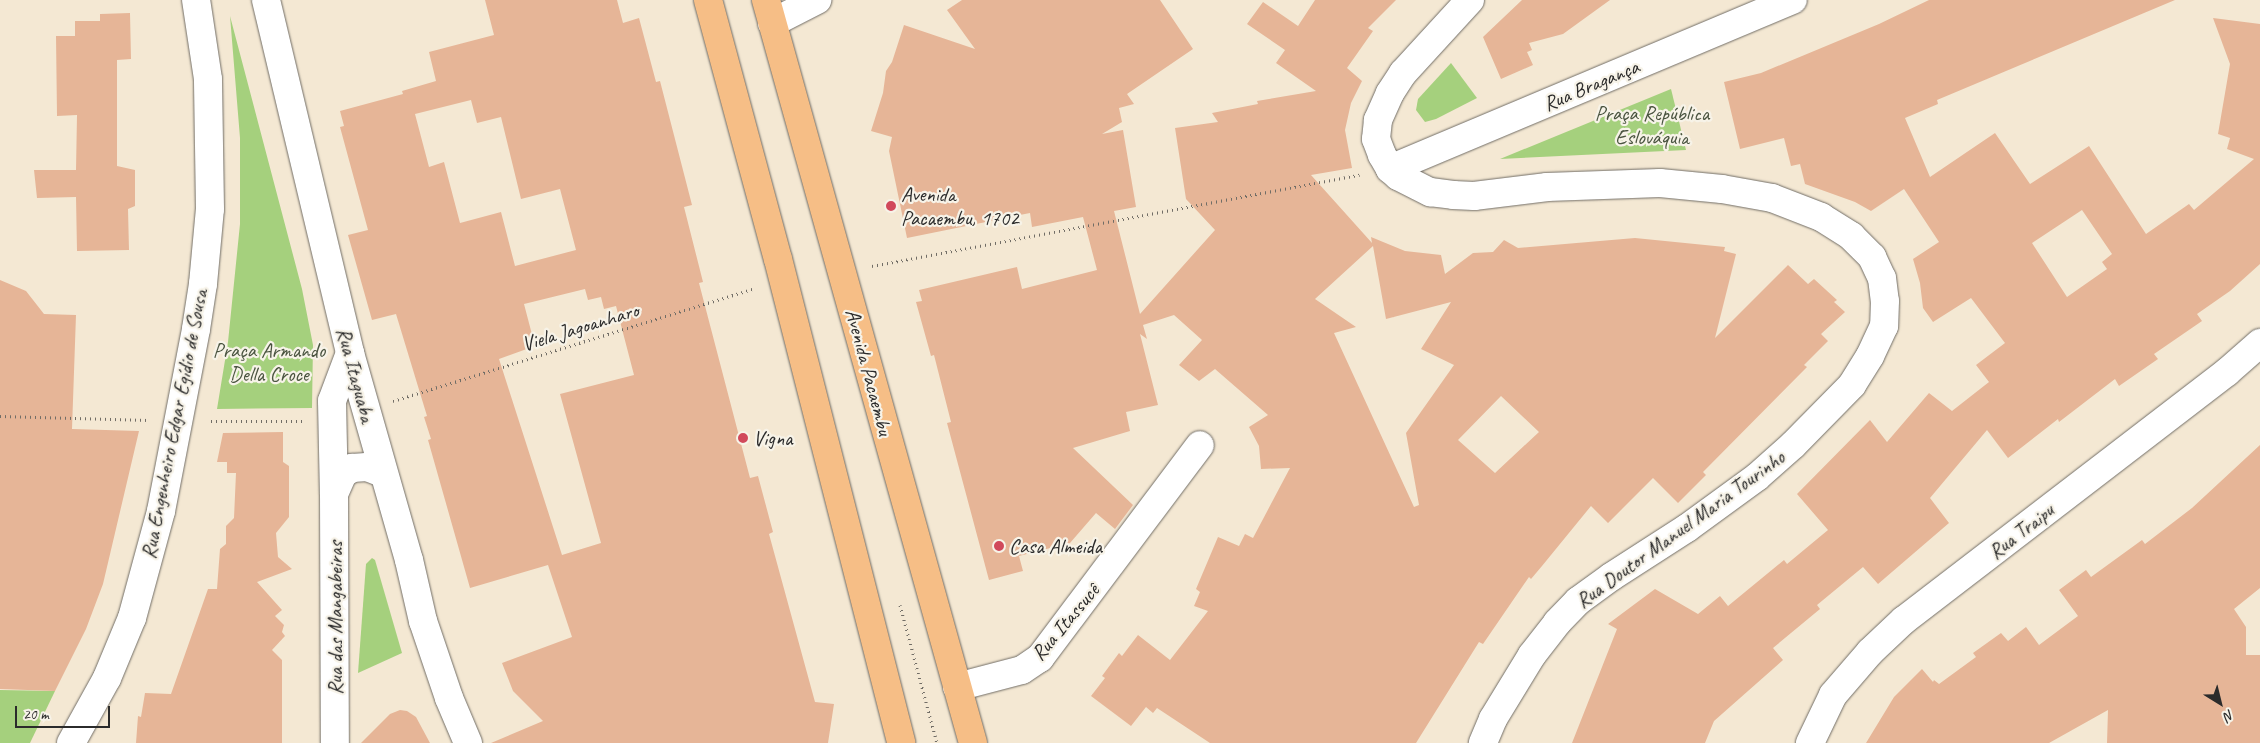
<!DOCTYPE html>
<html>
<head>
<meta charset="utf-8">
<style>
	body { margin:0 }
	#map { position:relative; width:2260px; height:743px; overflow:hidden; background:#f4e8d3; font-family:Caveat,sans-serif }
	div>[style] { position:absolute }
	.green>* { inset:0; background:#a5d07d }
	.building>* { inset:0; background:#e6b597 }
	.path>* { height:3px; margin-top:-1.5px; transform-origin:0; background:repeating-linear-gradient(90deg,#716d66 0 1px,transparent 0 5px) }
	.roads { filter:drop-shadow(0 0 1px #716d66) drop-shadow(0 0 1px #716d66) }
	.street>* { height:28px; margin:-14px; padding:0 14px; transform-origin:14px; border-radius:14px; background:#fff }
	.primary>* { height:28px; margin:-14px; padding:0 14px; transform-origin:14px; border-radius:14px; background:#f6be86 }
	.dots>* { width:14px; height:14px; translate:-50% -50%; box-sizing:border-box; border:2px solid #f7f3e8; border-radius:50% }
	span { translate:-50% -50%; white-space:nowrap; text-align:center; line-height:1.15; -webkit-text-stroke:4.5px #f7f3e8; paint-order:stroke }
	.street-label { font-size:21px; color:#2b2b2b }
	.park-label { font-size:21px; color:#4a5440 }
	.poi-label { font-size:21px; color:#2b2b2b }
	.left { translate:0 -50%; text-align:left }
	.north { position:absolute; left:2195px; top:678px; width:50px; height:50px; -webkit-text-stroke:4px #f7f3e8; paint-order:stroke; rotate:144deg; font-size:14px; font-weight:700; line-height:20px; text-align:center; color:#2b2b2b }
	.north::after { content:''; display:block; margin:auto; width:18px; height:22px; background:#2b2b2b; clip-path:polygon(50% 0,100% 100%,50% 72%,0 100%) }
	.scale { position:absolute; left:15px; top:706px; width:95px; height:22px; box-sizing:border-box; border:2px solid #2b2b2b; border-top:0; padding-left:6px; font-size:15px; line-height:18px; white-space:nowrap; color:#2b2b2b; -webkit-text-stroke:4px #f7f3e8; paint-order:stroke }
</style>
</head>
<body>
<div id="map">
	<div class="green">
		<i style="clip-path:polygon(230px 16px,302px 289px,313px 345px,312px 408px,217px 409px,228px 342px,240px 224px,240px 138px)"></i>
		<i style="clip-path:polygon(1451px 63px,1477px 98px,1436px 119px,1425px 122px,1416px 110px,1418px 99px)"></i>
		<i style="clip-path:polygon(1671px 89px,1686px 150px,1500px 159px)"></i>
		<i style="clip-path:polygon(372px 558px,375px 560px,402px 653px,358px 673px,366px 564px)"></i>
		<i style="clip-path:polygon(0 690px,55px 691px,30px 743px,0 743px)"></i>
	</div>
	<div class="building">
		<i style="clip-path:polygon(evenodd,485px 0,617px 0,623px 23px,639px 18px,656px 82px,660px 81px,692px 205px,684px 207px,703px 282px,699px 283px,750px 478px,758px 476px,773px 532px,769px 534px,815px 702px,834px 704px,828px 743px,491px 743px,543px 721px,513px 691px,502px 663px,572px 637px,548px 565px,470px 588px,428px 440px,431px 439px,424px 417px,427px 416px,396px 314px,372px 320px,348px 235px,368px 230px,340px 127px,344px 126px,340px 111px,403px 94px,402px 91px,436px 81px,429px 52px,494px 35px,485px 0,471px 100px,477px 123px,501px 117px,521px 199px,560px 189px,576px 250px,515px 266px,501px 212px,460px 223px,444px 162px,429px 167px,415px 114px,471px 100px,485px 0,585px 289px,588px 300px,601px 297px,604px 309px,616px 306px,634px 375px,560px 394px,601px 543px,562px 555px,499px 359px,535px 346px,524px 304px,585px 289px)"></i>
		<i style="clip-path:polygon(evenodd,962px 0,1160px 0,1193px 49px,1127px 94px,1134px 104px,1119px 108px,1122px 122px,1102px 134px,1123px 130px,1136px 207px,1114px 211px,1140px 314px,1215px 230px,1186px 199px,1175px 128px,1218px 122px,1212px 113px,1258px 104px,1257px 101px,1316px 91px,1276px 63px,1285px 50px,1247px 24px,1263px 2px,1298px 26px,1315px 0,1396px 0,1368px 28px,1373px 31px,1347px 68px,1362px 81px,1351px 103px,1345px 130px,1352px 168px,1311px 175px,1372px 243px,1371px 237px,1405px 251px,1441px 255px,1445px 274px,1473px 253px,1493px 252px,1504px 240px,1518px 248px,1635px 238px,1725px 247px,1724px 251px,1736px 254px,1715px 338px,1788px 265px,1808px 284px,1814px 279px,1837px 300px,1834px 302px,1845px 312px,1821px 334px,1828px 341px,1804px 365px,1807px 367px,1703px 472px,1706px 475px,1678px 503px,1653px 478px,1608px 523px,1591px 506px,1542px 566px,1531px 579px,1529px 577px,1483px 644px,1479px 642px,1416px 743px,1210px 743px,1157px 708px,1153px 713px,1146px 707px,1131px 726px,1091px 696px,1105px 678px,1102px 676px,1119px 653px,1122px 656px,1138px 635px,1170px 660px,1208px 611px,1194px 606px,1200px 592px,1196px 589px,1218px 537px,1239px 546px,1245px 534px,1253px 538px,1290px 468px,1261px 469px,1259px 446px,1249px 427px,1268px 415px,1215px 369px,1199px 381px,1179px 365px,1202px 340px,1174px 315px,1143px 325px,1147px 339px,1140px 334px,1158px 405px,1126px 412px,1130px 431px,1073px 448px,1133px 505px,1115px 529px,1096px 513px,1070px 543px,1019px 556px,1023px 571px,989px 580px,947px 423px,951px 422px,934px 355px,931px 356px,916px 302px,922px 301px,919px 290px,1017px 267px,1022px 289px,1097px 270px,1083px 217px,1032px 227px,1030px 213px,907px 238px,889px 151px,892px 137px,871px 131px,883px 93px,886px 71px,892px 62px,904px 25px,975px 49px,947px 10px,962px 0,1373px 246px,1386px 319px,1451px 302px,1421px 349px,1454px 365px,1406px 433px,1419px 505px,1414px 507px,1334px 333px,1356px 327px,1315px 299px,1373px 246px,962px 0,1501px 396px,1539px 432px,1495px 473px,1458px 440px,1501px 396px)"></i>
		<i style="clip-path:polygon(1522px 0,1610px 0,1563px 34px,1529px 43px,1532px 50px,1527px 52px,1533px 65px,1501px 79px,1483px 37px)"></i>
		<i style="clip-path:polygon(evenodd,1929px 0,2175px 0,1937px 100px,1938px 104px,1905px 118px,1930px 177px,1995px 133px,2030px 184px,2089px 146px,2146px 234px,2189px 204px,2194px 210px,2254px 159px,2227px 149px,2230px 138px,2218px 134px,2230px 64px,2213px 18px,2260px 24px,2260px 264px,2230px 291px,2197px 314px,2202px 321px,2154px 354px,2158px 359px,2119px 386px,2115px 379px,2059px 422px,2058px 419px,2008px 458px,1987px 430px,1930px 498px,1949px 523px,1878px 584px,1863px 567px,1817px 605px,1820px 609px,1773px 648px,1783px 660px,1714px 721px,1705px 743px,1572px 743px,1617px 629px,1608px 624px,1655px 589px,1698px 614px,1720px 596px,1728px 606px,1784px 560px,1787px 564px,1828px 530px,1797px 494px,1870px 420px,1887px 442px,1929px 393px,1952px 411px,1989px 382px,1976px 365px,2005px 343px,1971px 298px,1933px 322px,1923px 308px,1920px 283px,1913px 259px,1939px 242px,1904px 189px,1871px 211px,1855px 202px,1805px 184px,1800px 164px,1791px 166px,1784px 138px,1740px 149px,1724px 82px,1761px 73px,1879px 24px,1929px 0,2082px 210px,2112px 254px,2102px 262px,2107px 269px,2067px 297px,2032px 243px,2082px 210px)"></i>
		<i style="clip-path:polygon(130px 13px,131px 59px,117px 60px,117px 166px,135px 170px,135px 206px,128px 209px,129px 250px,77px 251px,76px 197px,37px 198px,34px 170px,76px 170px,77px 115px,57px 116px,56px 36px,75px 36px,75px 21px,100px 21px,100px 14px)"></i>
		<i style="clip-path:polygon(0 280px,26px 291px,44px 314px,76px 315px,72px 429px,139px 431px,103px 584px,86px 629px,55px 691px,0 689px)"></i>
		<i style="clip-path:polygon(283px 432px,283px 462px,289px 466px,289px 517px,276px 533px,278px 557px,292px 569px,257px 582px,282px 610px,275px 616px,284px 625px,282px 632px,285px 636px,272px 650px,282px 660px,282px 743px,136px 743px,138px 716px,141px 717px,145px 693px,171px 694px,208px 589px,217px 589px,220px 549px,226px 544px,226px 526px,234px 518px,236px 473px,227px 473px,227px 462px,217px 462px,223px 433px)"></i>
		<i style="clip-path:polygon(2260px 445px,2260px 588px,2234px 609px,2246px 627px,2246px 655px,2260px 655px,2260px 743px,2107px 743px,2108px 710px,2049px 743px,1866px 743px,1894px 697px,1922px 669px,1933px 682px,1934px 680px,1939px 684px,1976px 657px,1973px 653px,2001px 633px,2008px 641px,2026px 627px,2039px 645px,2078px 616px,2059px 590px,2086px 570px,2091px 577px,2142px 540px,2145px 544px,2192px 508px)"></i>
		<i style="clip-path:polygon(400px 710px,407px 711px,416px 717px,430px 743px,361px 743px,390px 714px)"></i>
	</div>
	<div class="path">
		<i style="left:872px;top:266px;width:496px;rotate:-10.6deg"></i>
		<i style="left:393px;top:401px;width:379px;rotate:-17.3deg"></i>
		<i style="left:0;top:416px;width:149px;rotate:1.5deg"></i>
		<i style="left:211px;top:421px;width:92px"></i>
		<i style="left:900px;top:605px;width:143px;rotate:75deg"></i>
	</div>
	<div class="roads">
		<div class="street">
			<i style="left:266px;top:0;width:363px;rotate:76.6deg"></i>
			<i style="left:350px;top:353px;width:215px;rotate:74.1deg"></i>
			<i style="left:409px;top:560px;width:63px;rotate:77.1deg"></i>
			<i style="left:423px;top:621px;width:81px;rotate:71.3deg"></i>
			<i style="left:449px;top:698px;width:49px;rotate:67.1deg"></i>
			<i style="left:1470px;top:0;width:99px;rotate:132.5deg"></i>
			<i style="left:1403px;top:73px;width:24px;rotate:123deg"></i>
			<i style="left:1390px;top:93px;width:30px;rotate:114deg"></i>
			<i style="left:1378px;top:120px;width:19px;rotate:96deg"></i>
			<i style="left:1376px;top:139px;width:17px;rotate:69deg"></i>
			<i style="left:1382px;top:155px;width:16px;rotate:60deg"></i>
			<i style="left:1390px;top:169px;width:11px;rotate:41deg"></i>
			<i style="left:1398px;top:176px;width:36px;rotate:27deg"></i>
			<i style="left:1430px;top:192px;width:23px;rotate:7deg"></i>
			<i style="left:1453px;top:195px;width:21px;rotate:3deg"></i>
			<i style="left:1474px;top:196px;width:74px;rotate:-7deg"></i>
			<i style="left:1547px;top:187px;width:113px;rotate:-2deg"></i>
			<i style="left:1660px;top:183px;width:62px;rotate:5.5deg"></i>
			<i style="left:1722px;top:189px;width:51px;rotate:10.2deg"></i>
			<i style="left:1772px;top:198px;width:53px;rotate:21.2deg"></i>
			<i style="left:1821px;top:217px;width:36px;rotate:32deg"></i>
			<i style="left:1851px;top:236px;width:30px;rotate:45deg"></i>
			<i style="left:1872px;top:257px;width:23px;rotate:65deg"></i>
			<i style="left:1882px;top:278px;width:23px;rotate:83deg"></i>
			<i style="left:1885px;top:301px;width:25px;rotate:92deg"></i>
			<i style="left:1884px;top:326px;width:33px;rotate:115deg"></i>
			<i style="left:1870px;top:356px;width:34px;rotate:122deg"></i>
			<i style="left:1852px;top:385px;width:84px;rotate:134.5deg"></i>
			<i style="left:1793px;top:445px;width:48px;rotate:138.4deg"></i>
			<i style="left:1757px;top:477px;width:87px;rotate:143.9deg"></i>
			<i style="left:1687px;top:528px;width:90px;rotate:147.2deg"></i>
			<i style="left:1611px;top:577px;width:41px;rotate:144deg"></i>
			<i style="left:1578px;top:601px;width:30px;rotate:134deg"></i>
			<i style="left:1557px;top:623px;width:41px;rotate:128deg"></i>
			<i style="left:1532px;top:655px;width:75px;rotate:121.4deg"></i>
			<i style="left:1493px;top:719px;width:26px;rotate:113deg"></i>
			<i style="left:772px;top:23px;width:51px;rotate:-27.1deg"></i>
			<i style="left:1390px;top:169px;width:437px;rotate:-22.8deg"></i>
			<i style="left:350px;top:353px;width:51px;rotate:110.6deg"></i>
			<i style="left:332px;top:401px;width:93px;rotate:88.8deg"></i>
			<i style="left:334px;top:494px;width:22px;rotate:-66deg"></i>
			<i style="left:343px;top:474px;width:11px;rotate:-34deg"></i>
			<i style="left:352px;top:468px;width:15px;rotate:-4deg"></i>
			<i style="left:367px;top:467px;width:17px;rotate:21deg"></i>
			<i style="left:334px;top:494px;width:249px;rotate:89.8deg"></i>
			<i style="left:957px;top:687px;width:67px;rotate:-14.7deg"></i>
			<i style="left:1022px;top:670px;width:22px;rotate:-34deg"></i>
			<i style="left:1040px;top:658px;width:266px;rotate:-53.1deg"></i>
			<i style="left:71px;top:743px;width:74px;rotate:-61deg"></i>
			<i style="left:107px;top:678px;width:65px;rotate:-67.4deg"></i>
			<i style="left:132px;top:618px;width:111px;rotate:-74.8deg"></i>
			<i style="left:161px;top:511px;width:185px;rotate:-79.1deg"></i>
			<i style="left:196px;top:329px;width:46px;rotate:-81.2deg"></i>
			<i style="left:203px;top:284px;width:75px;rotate:-84.7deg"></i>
			<i style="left:210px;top:209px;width:130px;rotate:-90.9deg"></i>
			<i style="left:208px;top:79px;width:80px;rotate:-98.6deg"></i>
			<i style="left:1810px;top:743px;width:53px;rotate:-64.4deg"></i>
			<i style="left:1833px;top:695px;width:57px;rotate:-49.3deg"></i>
			<i style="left:1870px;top:652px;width:47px;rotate:-43.3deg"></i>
			<i style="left:1904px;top:620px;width:407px;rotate:-37.5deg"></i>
			<i style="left:2227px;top:372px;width:44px;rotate:-41.3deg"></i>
		</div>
		<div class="primary">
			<i style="left:708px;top:0;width:268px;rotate:74.9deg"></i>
			<i style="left:778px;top:259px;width:499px;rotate:75.7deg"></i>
			<i style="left:766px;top:0;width:771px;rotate:74.43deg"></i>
		</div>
	</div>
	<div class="dots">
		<i style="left:891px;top:206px;background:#d1495b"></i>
		<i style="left:743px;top:438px;background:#d1495b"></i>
		<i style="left:999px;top:546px;background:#d1495b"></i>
	</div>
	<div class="street-label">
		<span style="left:1591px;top:85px;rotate:-23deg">Rua Bragança</span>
		<span style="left:580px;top:327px;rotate:-17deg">Viela Jagoanharo</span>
		<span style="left:869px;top:372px;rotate:75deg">Avenida Pacaembu</span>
		<span style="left:356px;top:375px;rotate:75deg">Rua Itaguaba</span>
		<span style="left:174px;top:424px;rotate:-79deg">Rua Engenheiro Edgar Egídio de Sousa</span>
		<span style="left:1680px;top:529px;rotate:-36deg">Rua Doutor Manuel Maria Tourinho</span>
		<span style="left:2021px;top:531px;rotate:-38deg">Rua Traipu</span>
		<span style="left:335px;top:618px;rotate:-90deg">Rua das Mangabeiras</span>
		<span style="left:1065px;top:622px;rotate:-50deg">Rua Itassucê</span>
	</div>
	<div class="park-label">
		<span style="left:1652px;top:125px">Praça República<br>Eslováquia</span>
		<span style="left:269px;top:362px">Praça Armando<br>Della Croce</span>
	</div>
	<div class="poi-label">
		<span class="left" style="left:901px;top:206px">Avenida<br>Pacaembu, 1702</span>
		<span class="left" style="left:753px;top:438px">Vigna</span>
		<span class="left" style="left:1009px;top:546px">Casa Almeida</span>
	</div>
	<div class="north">N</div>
	<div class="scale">20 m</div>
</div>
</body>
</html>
